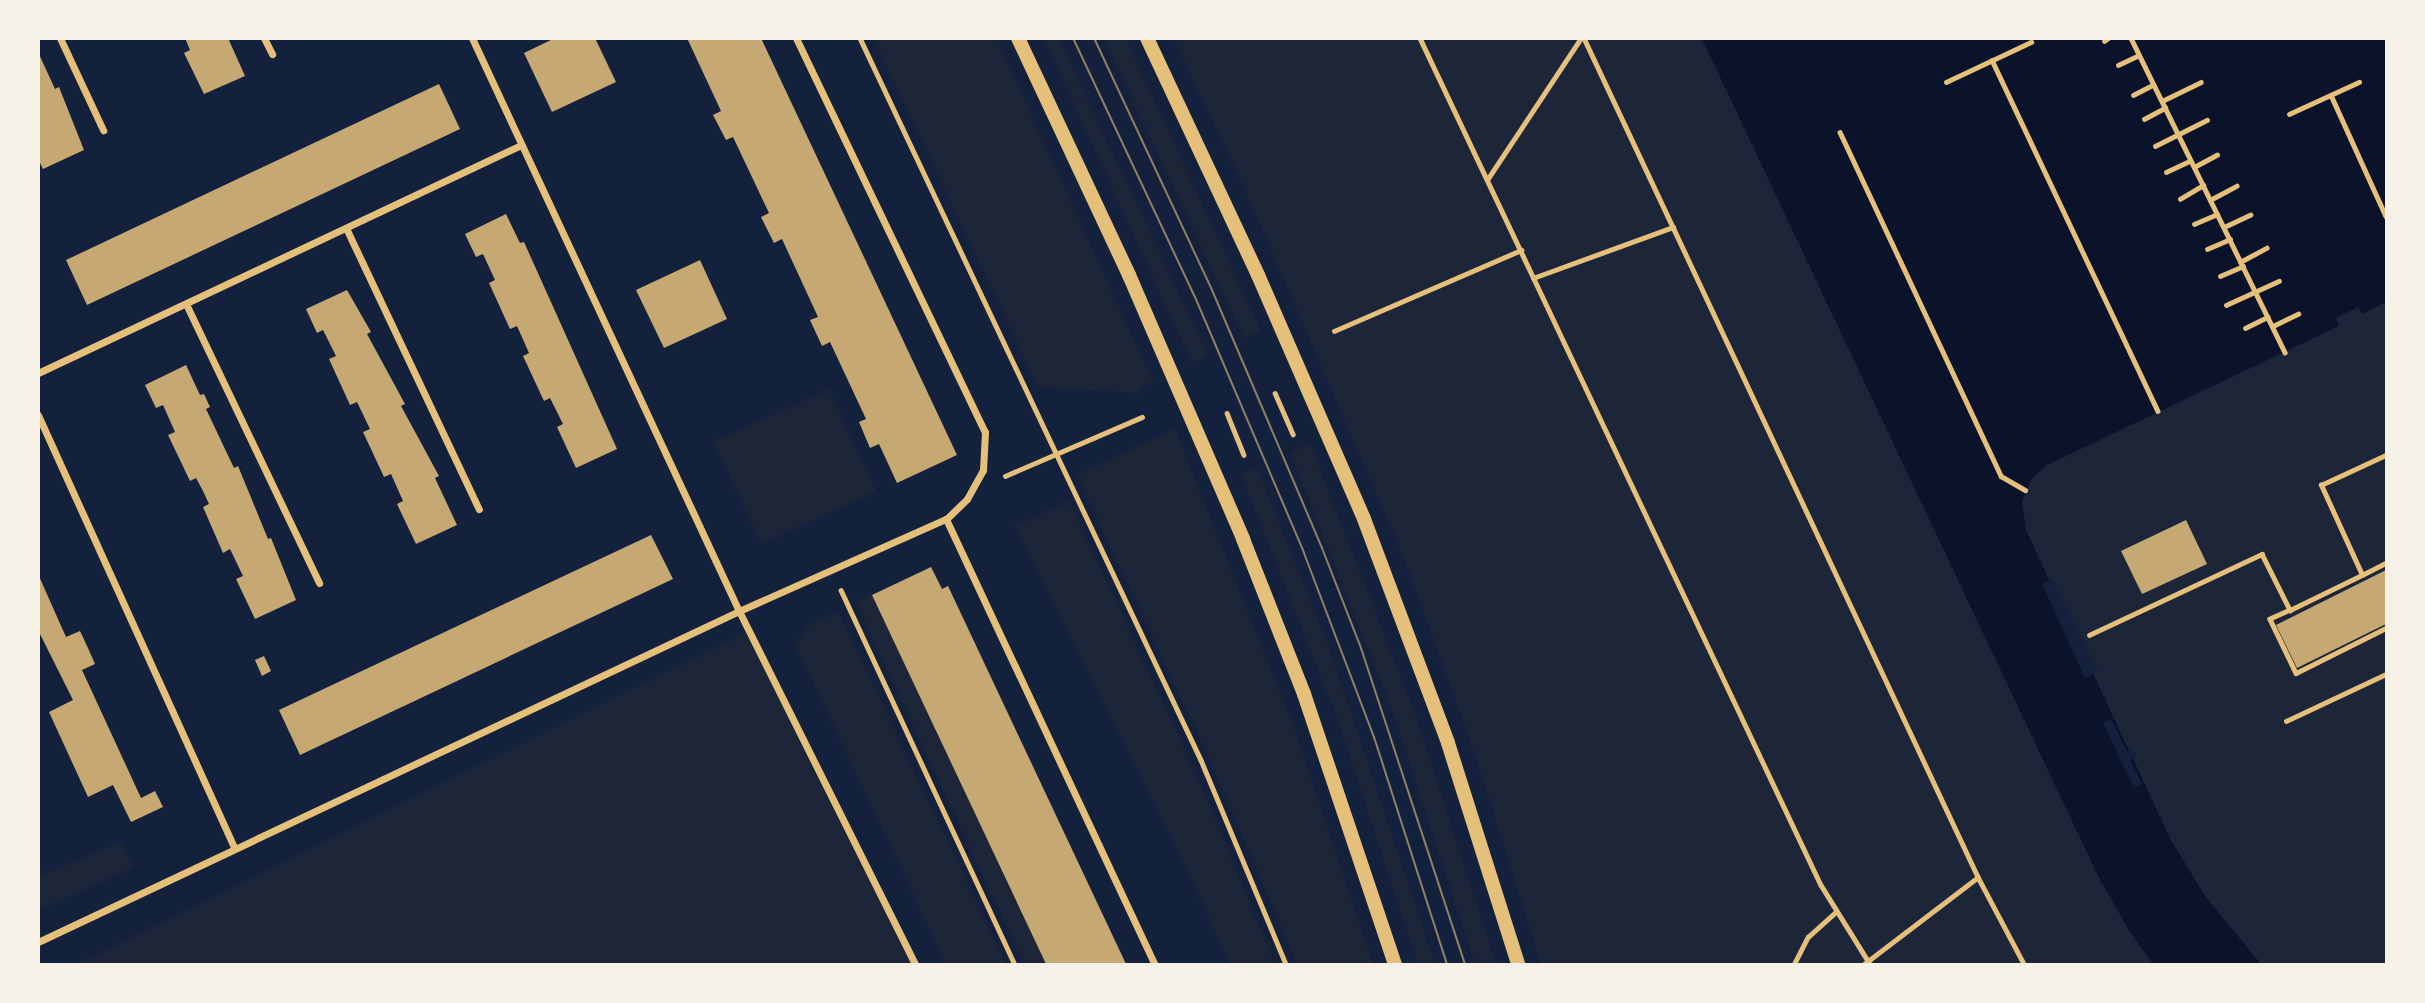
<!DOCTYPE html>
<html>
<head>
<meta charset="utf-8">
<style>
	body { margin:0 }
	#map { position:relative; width:2425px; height:1003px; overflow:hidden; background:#14213d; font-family:Georgia,serif }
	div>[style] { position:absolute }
	.green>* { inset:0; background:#1d2539 }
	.water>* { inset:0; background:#0b132b }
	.pier>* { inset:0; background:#14213d }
	.building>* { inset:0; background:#c6a872 }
	.path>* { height:4.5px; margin:-2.25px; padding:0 2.25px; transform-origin:2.25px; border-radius:2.25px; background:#e5c07b }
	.minor>* { height:7px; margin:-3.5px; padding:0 3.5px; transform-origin:3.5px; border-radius:3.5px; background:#e5c07b }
	.secondary>* { height:14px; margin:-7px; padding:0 7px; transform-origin:7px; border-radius:7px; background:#e5c07b }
	.tram>* { height:2px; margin:-1px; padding:0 1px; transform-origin:1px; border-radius:1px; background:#918062 }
	span { translate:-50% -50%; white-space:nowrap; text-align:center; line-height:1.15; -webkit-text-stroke:5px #f6f1e7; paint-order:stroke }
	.frame { position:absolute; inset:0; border:40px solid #f6f1e7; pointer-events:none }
</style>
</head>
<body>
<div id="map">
	<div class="green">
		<i style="clip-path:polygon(874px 39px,997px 39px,1153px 382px,1138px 389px,1140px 393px,1038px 387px)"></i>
		<i style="clip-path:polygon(1044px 39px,1059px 39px,1208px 355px,1192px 363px)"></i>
		<i style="clip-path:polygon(1104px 39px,1126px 39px,1261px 331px,1244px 338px)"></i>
		<i style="clip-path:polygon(1174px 39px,2386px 39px,2386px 964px,1541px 964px,1476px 757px,1402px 553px,1247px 194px)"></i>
		<i style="clip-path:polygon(829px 389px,876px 491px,761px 544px,714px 442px)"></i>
		<i style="clip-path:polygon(1175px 429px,1294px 728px,1373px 964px,1297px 964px,1208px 756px,1077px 475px)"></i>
		<i style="clip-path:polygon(1310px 444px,1414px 711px,1496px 964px,1475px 964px,1392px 710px,1290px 452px)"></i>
		<i style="clip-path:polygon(1257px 468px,1329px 647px,1435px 964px,1418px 964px,1336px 715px,1241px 475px)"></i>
		<i style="clip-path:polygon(1069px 501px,1201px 785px,1275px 964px,1230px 964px,1183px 860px,1015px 526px)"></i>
		<i style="clip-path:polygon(873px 593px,1048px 964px,1024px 964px,856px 603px)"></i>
		<i style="clip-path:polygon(838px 611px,1006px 964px,946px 964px,795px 644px,808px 626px)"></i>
		<i style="clip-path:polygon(750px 631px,911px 964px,78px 964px)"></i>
		<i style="clip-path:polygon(120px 842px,134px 867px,39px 910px,39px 868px,43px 875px)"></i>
	</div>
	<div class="water">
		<i style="clip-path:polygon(1702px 39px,2386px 39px,2386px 302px,2362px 314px,2358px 307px,2336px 318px,2339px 326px,2045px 466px,2031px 480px,2022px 501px,2026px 530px,2171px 840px,2205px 896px,2261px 964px,2153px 964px,2130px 932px,2098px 876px)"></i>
	</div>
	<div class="pier">
		<i style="clip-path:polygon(2052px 579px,2098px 672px,2085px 678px,2042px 584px)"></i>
		<i style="clip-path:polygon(2111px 719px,2127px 752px,2134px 749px,2137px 756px,2130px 760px,2142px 784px,2134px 788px,2103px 723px)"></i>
	</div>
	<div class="building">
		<i style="clip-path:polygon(185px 38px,228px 38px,245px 76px,204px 94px,184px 53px,190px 50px)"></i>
		<i style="clip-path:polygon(555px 38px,595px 38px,616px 82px,552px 112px,524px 53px)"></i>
		<i style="clip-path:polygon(687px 38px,761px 38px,957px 455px,897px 483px,879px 444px,870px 448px,859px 422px,866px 419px,830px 342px,822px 346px,810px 320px,818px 317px,782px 239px,774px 243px,761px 217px,769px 213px,733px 137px,726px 140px,713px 115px,721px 111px)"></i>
		<i style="clip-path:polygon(38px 52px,55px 89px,59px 87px,84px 150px,43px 169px,38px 159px)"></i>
		<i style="clip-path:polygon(439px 84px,460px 129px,87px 305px,66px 260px)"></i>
		<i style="clip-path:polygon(506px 214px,520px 243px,524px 242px,617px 449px,576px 468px,557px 427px,563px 424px,550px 398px,544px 401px,523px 356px,529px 353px,517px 326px,510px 329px,489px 283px,495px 280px,483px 254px,476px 257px,465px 234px)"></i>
		<i style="clip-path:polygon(700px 260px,727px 319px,664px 348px,636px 290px)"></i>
		<i style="clip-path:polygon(347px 290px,371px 332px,367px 334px,405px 404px,401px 406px,439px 476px,435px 478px,457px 525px,416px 544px,397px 504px,403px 501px,391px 474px,384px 477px,363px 432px,370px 429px,357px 402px,350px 405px,329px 359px,336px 356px,323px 330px,317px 333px,306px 309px)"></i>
		<i style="clip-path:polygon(186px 365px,200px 395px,204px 394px,210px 407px,206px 409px,234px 468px,238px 466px,268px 539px,271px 538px,296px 600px,255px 619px,236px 579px,243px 576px,230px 549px,223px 553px,203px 507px,209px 504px,203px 491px,196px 478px,190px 481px,168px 435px,175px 432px,163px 405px,156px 408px,145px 385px)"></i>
		<i style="clip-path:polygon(2186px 520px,2207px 564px,2142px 594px,2121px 551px)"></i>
		<i style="clip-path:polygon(651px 535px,673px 579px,300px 755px,279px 710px)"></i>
		<i style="clip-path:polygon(931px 567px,942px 589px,948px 586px,1126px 964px,1046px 964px,872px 595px)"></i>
		<i style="clip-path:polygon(2386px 570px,2386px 624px,2297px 668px,2276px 625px)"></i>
		<i style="clip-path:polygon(38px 574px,66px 637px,80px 631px,88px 648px,95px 664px,82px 670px,141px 798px,155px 791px,163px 807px,131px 822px,113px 785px,88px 797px,49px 712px,73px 700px,38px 630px)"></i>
		<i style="clip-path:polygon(264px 656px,271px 671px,262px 676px,255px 660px)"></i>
	</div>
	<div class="path">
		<i style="left:860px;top:38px;width:798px;rotate:64.72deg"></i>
		<i style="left:1201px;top:760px;width:221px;rotate:67.4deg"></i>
		<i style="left:1420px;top:38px;width:937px;rotate:64.67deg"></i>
		<i style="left:1821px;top:885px;width:93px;rotate:58.2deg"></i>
		<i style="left:1584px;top:38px;width:209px;rotate:64.8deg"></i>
		<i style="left:2131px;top:38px;width:350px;rotate:63.9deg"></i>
		<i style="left:2104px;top:41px;width:5px;rotate:-37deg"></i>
		<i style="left:1992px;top:60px;width:388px;rotate:64.7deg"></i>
		<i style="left:2118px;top:65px;width:23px;rotate:-25deg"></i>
		<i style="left:1946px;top:82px;width:94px;rotate:-25.2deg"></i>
		<i style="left:2133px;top:95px;width:22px;rotate:-27deg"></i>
		<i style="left:2331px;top:95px;width:133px;rotate:65.6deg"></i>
		<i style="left:2162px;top:101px;width:43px;rotate:-26deg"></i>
		<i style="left:2289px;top:114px;width:77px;rotate:-24.6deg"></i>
		<i style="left:2144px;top:119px;width:24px;rotate:-28deg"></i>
		<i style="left:1840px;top:132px;width:380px;rotate:64.9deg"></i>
		<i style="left:2001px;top:476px;width:28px;rotate:30deg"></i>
		<i style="left:2155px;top:146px;width:58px;rotate:-26.6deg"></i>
		<i style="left:2194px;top:167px;width:26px;rotate:-28deg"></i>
		<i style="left:2166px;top:172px;width:26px;rotate:-25deg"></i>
		<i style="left:1487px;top:180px;width:170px;rotate:-56.5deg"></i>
		<i style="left:2180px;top:199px;width:27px;rotate:-31deg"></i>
		<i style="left:2210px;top:200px;width:30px;rotate:-28deg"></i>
		<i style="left:2194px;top:224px;width:25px;rotate:-23deg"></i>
		<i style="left:2224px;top:227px;width:29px;rotate:-25deg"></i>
		<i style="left:2207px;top:249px;width:25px;rotate:-23deg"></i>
		<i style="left:2240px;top:262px;width:30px;rotate:-28deg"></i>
		<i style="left:2220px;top:276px;width:25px;rotate:-23deg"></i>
		<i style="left:1533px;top:278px;width:149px;rotate:-20deg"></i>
		<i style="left:1673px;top:227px;width:718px;rotate:64.86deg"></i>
		<i style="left:1978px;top:877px;width:98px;rotate:62.1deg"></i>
		<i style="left:2226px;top:305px;width:58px;rotate:-24.4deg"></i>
		<i style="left:2273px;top:326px;width:28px;rotate:-26deg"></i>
		<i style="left:2245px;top:328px;width:25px;rotate:-26deg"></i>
		<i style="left:1334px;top:331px;width:204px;rotate:-23.4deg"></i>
		<i style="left:1275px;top:393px;width:45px;rotate:66.3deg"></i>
		<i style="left:1227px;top:413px;width:45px;rotate:68deg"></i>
		<i style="left:1005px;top:476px;width:149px;rotate:-23.3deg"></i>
		<i style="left:2362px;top:575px;width:27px;rotate:-27deg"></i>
		<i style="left:841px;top:590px;width:412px;rotate:65.1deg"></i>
		<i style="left:2290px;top:610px;width:22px;rotate:156deg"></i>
		<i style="left:2270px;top:619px;width:60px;rotate:64.3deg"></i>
		<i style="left:2296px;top:673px;width:101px;rotate:-26.6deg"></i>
		<i style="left:2089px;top:635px;width:191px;rotate:-25.1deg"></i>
		<i style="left:2262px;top:554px;width:63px;rotate:63.4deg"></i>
		<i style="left:2290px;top:610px;width:80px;rotate:-25.9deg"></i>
		<i style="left:2362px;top:575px;width:99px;rotate:-114.5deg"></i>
		<i style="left:2321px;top:485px;width:72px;rotate:-24.8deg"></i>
		<i style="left:2286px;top:721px;width:110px;rotate:-25.2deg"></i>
		<i style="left:1794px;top:964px;width:30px;rotate:-63deg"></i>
		<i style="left:1808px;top:937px;width:38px;rotate:-42deg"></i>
		<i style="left:1864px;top:964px;width:143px;rotate:-37.3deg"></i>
	</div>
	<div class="minor">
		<i style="left:60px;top:38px;width:102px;rotate:64.9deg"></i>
		<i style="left:264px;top:38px;width:18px;rotate:63deg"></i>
		<i style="left:472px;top:38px;width:632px;rotate:65.02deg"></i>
		<i style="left:739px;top:611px;width:394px;rotate:63.5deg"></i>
		<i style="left:796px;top:38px;width:437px;rotate:64.4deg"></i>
		<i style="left:985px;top:432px;width:38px;rotate:93deg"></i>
		<i style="left:983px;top:470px;width:33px;rotate:119deg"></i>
		<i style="left:967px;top:499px;width:29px;rotate:136deg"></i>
		<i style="left:946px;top:519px;width:491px;rotate:64.9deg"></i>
		<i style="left:346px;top:228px;width:311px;rotate:64.7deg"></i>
		<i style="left:187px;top:306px;width:307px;rotate:64.5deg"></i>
		<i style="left:38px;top:373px;width:534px;rotate:-25.27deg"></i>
		<i style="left:38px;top:415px;width:474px;rotate:65.6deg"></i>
		<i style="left:38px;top:942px;width:775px;rotate:-25.28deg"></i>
		<i style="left:739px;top:611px;width:227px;rotate:-24deg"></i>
	</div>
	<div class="secondary">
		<i style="left:1018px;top:38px;width:262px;rotate:64.9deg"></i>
		<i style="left:1129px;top:275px;width:288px;rotate:66.6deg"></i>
		<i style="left:1243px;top:539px;width:167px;rotate:68.5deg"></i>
		<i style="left:1304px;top:694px;width:285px;rotate:71.4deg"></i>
		<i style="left:1147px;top:38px;width:262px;rotate:64.9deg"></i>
		<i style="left:1258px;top:275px;width:266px;rotate:66.5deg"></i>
		<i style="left:1364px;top:519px;width:239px;rotate:69.4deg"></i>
		<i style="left:1448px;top:743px;width:232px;rotate:72.4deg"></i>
	</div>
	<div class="tram">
		<i style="left:1073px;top:38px;width:286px;rotate:64.8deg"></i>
		<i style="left:1195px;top:297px;width:278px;rotate:66.9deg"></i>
		<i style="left:1304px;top:553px;width:197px;rotate:69.2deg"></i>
		<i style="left:1374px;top:737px;width:238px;rotate:72.2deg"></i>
		<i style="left:1094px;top:38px;width:278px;rotate:64.9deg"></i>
		<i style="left:1212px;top:290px;width:280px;rotate:66.9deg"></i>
		<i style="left:1322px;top:548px;width:107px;rotate:68.7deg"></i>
		<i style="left:1361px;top:648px;width:333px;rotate:71.8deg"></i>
	</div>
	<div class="frame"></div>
</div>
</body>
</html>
